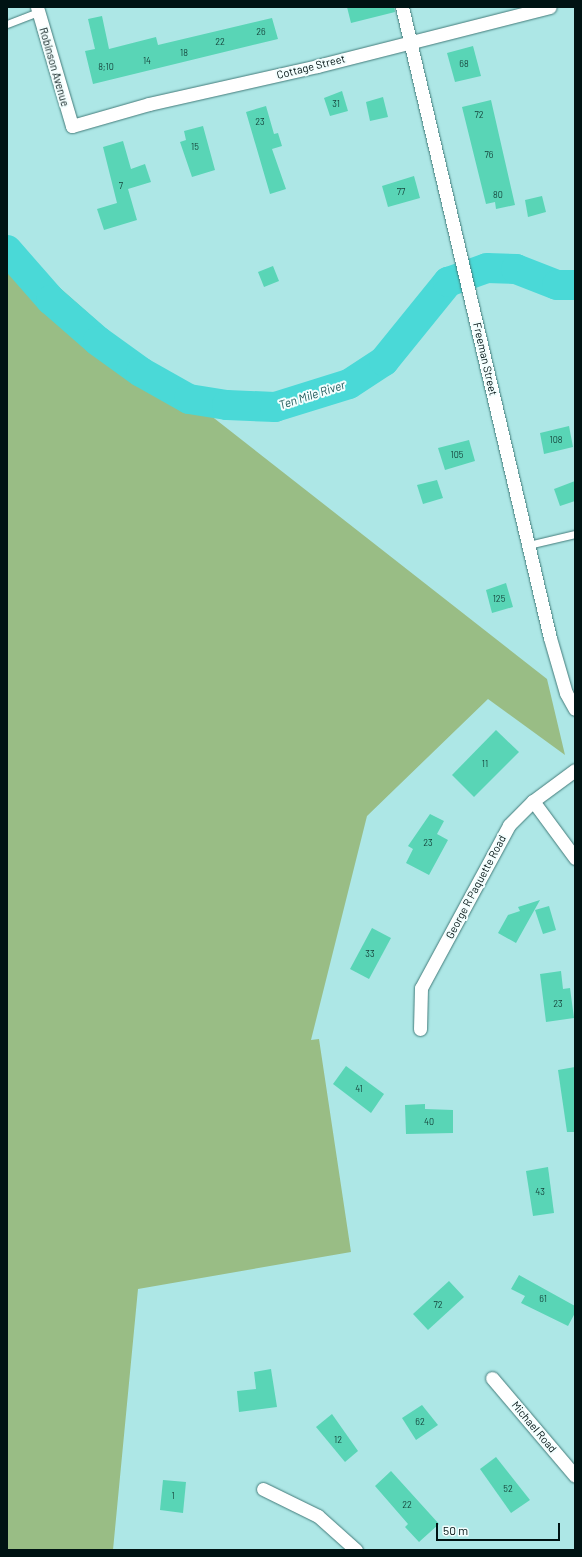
<!DOCTYPE html>
<html>
<head>
<meta charset="utf-8">
<style>
	body { margin:0 }
	#map { position:relative; width:582px; height:1557px; overflow:hidden; background:#ade7e6; font-family:Barlow,sans-serif }
	div>[style] { position:absolute }
	.green>* { inset:0; background:#99bd85 }
	.river>* { height:30px; margin:-15px; padding:0 15px; transform-origin:15px; border-radius:15px; background:#4ad9d7 }
	.building>* { inset:0; background:#59d5b6 }
	.roads { filter:drop-shadow(0 0 1px #437b7a) drop-shadow(0 0 1px #437b7a) }
	.service>* { height:7px; margin:-3.5px; padding:0 3.5px; transform-origin:3.5px; border-radius:3.5px; background:#fff }
	.minor>* { height:13px; margin:-6.5px; padding:0 6.5px; transform-origin:6.5px; border-radius:6.5px; background:#fff }
	span { translate:-50% -50%; white-space:nowrap; text-align:center; line-height:1.15; -webkit-text-stroke:4px #f3fefe; paint-order:stroke }
	.number-label { font-size:9px; color:#16443c }
	.number-label span { -webkit-text-stroke-width:0 }
	.street-label { font-size:11px; color:#001313 }
	.water-label { font-size:12px; color:#1f5959; font-style:italic }
	.frame { position:absolute; inset:0; border:8px solid #001313; pointer-events:none }
	.scale { position:absolute; left:436px; top:1523px; width:124px; height:18px; box-sizing:border-box; border:2px solid #001313; border-top:0; padding-left:5px; font-size:12px; line-height:14px; white-space:nowrap; color:#001313; -webkit-text-stroke:3px #f3fefe; paint-order:stroke }
</style>
</head>
<body>
<div id="map">
	<div class="green">
		<i style="clip-path:polygon(7px 241px,150px 368px,547px 679px,565px 755px,488px 699px,367px 816px,311px 1040px,319px 1039px,351px 1252px,138px 1289px,113px 1550px,7px 1550px)"></i>
	</div>
	<div class="river">
		<i style="left:7px;top:250px;width:67px;rotate:48.7deg"></i>
		<i style="left:51px;top:300px;width:62px;rotate:41.1deg"></i>
		<i style="left:98px;top:341px;width:53px;rotate:35.8deg"></i>
		<i style="left:141px;top:372px;width:55px;rotate:29.4deg"></i>
		<i style="left:189px;top:399px;width:38px;rotate:9deg"></i>
		<i style="left:227px;top:405px;width:48px;rotate:2.4deg"></i>
		<i style="left:275px;top:407px;width:77px;rotate:-17.3deg"></i>
		<i style="left:349px;top:384px;width:42px;rotate:-33.3deg"></i>
		<i style="left:384px;top:361px;width:102px;rotate:-51deg"></i>
		<i style="left:448px;top:282px;width:41px;rotate:-19.7deg"></i>
		<i style="left:487px;top:268px;width:29px;rotate:2deg"></i>
		<i style="left:516px;top:269px;width:44px;rotate:21.3deg"></i>
		<i style="left:557px;top:285px;width:18px"></i>
	</div>
	<div class="building">
		<i style="clip-path:polygon(347px 7px,394px 7px,395px 12px,351px 23px)"></i>
		<i style="clip-path:polygon(102px 16px,109px 49px,156px 37px,158px 45px,272px 18px,278px 39px,93px 84px,85px 51px,95px 49px,88px 19px)"></i>
		<i style="clip-path:polygon(473px 46px,481px 76px,455px 82px,447px 53px)"></i>
		<i style="clip-path:polygon(342px 91px,348px 111px,330px 116px,324px 98px)"></i>
		<i style="clip-path:polygon(383px 97px,388px 117px,370px 121px,366px 102px)"></i>
		<i style="clip-path:polygon(491px 100px,515px 205px,496px 209px,495px 202px,486px 204px,462px 107px)"></i>
		<i style="clip-path:polygon(266px 106px,274px 134px,278px 133px,282px 146px,272px 149px,286px 189px,270px 194px,246px 112px)"></i>
		<i style="clip-path:polygon(203px 126px,215px 170px,192px 177px,180px 142px,186px 140px,184px 131px)"></i>
		<i style="clip-path:polygon(123px 141px,131px 169px,145px 164px,151px 182px,128px 189px,137px 220px,104px 230px,97px 209px,117px 203px,103px 147px)"></i>
		<i style="clip-path:polygon(414px 176px,420px 198px,388px 207px,382px 186px)"></i>
		<i style="clip-path:polygon(542px 196px,546px 212px,528px 217px,525px 200px)"></i>
		<i style="clip-path:polygon(273px 266px,279px 281px,264px 287px,258px 272px)"></i>
		<i style="clip-path:polygon(569px 426px,573px 447px,544px 454px,540px 433px)"></i>
		<i style="clip-path:polygon(469px 440px,475px 461px,445px 470px,438px 448px)"></i>
		<i style="clip-path:polygon(437px 480px,443px 498px,423px 504px,417px 485px)"></i>
		<i style="clip-path:polygon(575px 481px,575px 501px,560px 506px,554px 489px)"></i>
		<i style="clip-path:polygon(506px 583px,513px 607px,492px 613px,486px 590px)"></i>
		<i style="clip-path:polygon(496px 730px,519px 752px,474px 797px,452px 775px)"></i>
		<i style="clip-path:polygon(430px 814px,444px 821px,437px 834px,448px 840px,429px 875px,406px 863px,413px 849px,408px 846px)"></i>
		<i style="clip-path:polygon(540px 900px,516px 943px,498px 933px,508px 915px,520px 911px,518px 907px)"></i>
		<i style="clip-path:polygon(549px 906px,556px 930px,543px 934px,535px 910px)"></i>
		<i style="clip-path:polygon(372px 928px,391px 938px,369px 979px,350px 969px)"></i>
		<i style="clip-path:polygon(561px 971px,563px 989px,570px 988px,574px 1018px,546px 1022px,540px 974px)"></i>
		<i style="clip-path:polygon(346px 1066px,384px 1094px,371px 1113px,333px 1084px)"></i>
		<i style="clip-path:polygon(575px 1067px,575px 1132px,567px 1132px,558px 1070px)"></i>
		<i style="clip-path:polygon(425px 1104px,425px 1109px,453px 1110px,453px 1133px,406px 1134px,405px 1105px)"></i>
		<i style="clip-path:polygon(548px 1167px,554px 1213px,533px 1216px,526px 1171px)"></i>
		<i style="clip-path:polygon(519px 1275px,575px 1306px,575px 1313px,568px 1326px,521px 1303px,525px 1296px,511px 1289px)"></i>
		<i style="clip-path:polygon(449px 1281px,464px 1297px,428px 1330px,413px 1314px)"></i>
		<i style="clip-path:polygon(271px 1369px,277px 1407px,239px 1412px,237px 1391px,256px 1389px,254px 1372px)"></i>
		<i style="clip-path:polygon(422px 1405px,438px 1425px,416px 1440px,402px 1418px)"></i>
		<i style="clip-path:polygon(332px 1414px,358px 1451px,345px 1462px,316px 1427px)"></i>
		<i style="clip-path:polygon(496px 1457px,530px 1500px,511px 1513px,480px 1469px)"></i>
		<i style="clip-path:polygon(391px 1471px,439px 1524px,419px 1542px,405px 1527px,408px 1524px,375px 1486px)"></i>
		<i style="clip-path:polygon(163px 1480px,186px 1482px,183px 1513px,160px 1510px)"></i>
	</div>
	<div class="roads">
		<div class="service">
			<i style="left:7px;top:24px;width:34px;rotate:-21deg"></i>
			<i style="left:528px;top:545px;width:48px;rotate:-13.2deg"></i>
		</div>
		<div class="minor">
			<i style="left:37px;top:7px;width:124px;rotate:73.6deg"></i>
			<i style="left:72px;top:126px;width:80px;rotate:-15.9deg"></i>
			<i style="left:149px;top:104px;width:172px;rotate:-12.7deg"></i>
			<i style="left:317px;top:66px;width:240px;rotate:-14.2deg"></i>
			<i style="left:402px;top:7px;width:648px;rotate:76.8deg"></i>
			<i style="left:550px;top:638px;width:57px;rotate:73.8deg"></i>
			<i style="left:566px;top:693px;width:18px;rotate:61deg"></i>
			<i style="left:533px;top:801px;width:71px;rotate:53.6deg"></i>
			<i style="left:420px;top:1029px;width:41px;rotate:-88.6deg"></i>
			<i style="left:421px;top:988px;width:185px;rotate:-61.6deg"></i>
			<i style="left:509px;top:825px;width:34px;rotate:-45deg"></i>
			<i style="left:533px;top:801px;width:52px;rotate:-36.4deg"></i>
			<i style="left:492px;top:1378px;width:128px;rotate:49.7deg"></i>
			<i style="left:263px;top:1489px;width:61px;rotate:26.1deg"></i>
			<i style="left:318px;top:1516px;width:51px;rotate:41.8deg"></i>
		</div>
	</div>
	<div class="number-label">
		<span style="left:261px;top:32px">26</span>
		<span style="left:220px;top:42px">22</span>
		<span style="left:184px;top:53px">18</span>
		<span style="left:147px;top:61px">14</span>
		<span style="left:464px;top:64px">68</span>
		<span style="left:106px;top:67px">8;10</span>
		<span style="left:336px;top:104px">31</span>
		<span style="left:479px;top:115px">72</span>
		<span style="left:260px;top:122px">23</span>
		<span style="left:195px;top:147px">15</span>
		<span style="left:489px;top:155px">76</span>
		<span style="left:121px;top:186px">7</span>
		<span style="left:401px;top:192px">77</span>
		<span style="left:498px;top:195px">80</span>
		<span style="left:556px;top:440px">108</span>
		<span style="left:457px;top:455px">105</span>
		<span style="left:499px;top:599px">125</span>
		<span style="left:485px;top:764px">11</span>
		<span style="left:428px;top:843px">23</span>
		<span style="left:370px;top:954px">33</span>
		<span style="left:558px;top:1004px">23</span>
		<span style="left:359px;top:1089px">41</span>
		<span style="left:429px;top:1122px">40</span>
		<span style="left:540px;top:1192px">43</span>
		<span style="left:543px;top:1299px">61</span>
		<span style="left:438px;top:1305px">72</span>
		<span style="left:420px;top:1422px">62</span>
		<span style="left:338px;top:1440px">12</span>
		<span style="left:508px;top:1489px">52</span>
		<span style="left:173px;top:1496px">1</span>
		<span style="left:407px;top:1505px">22</span>
	</div>
	<div class="street-label">
		<span style="left:54px;top:67px;rotate:74deg">Robinson Avenue</span>
		<span style="left:311px;top:67px;rotate:-14deg">Cottage Street</span>
		<span style="left:485px;top:359px;rotate:77deg">Freeman Street</span>
		<span style="left:476px;top:887px;rotate:-62deg">George R Paquette Road</span>
		<span style="left:534px;top:1427px;rotate:50deg">Michael Road</span>
	</div>
	<div class="water-label">
		<span style="left:312px;top:395px;rotate:-18deg">Ten Mile River</span>
	</div>
	<div class="frame"></div>
	<div class="scale">50 m</div>
</div>
</body>
</html>
